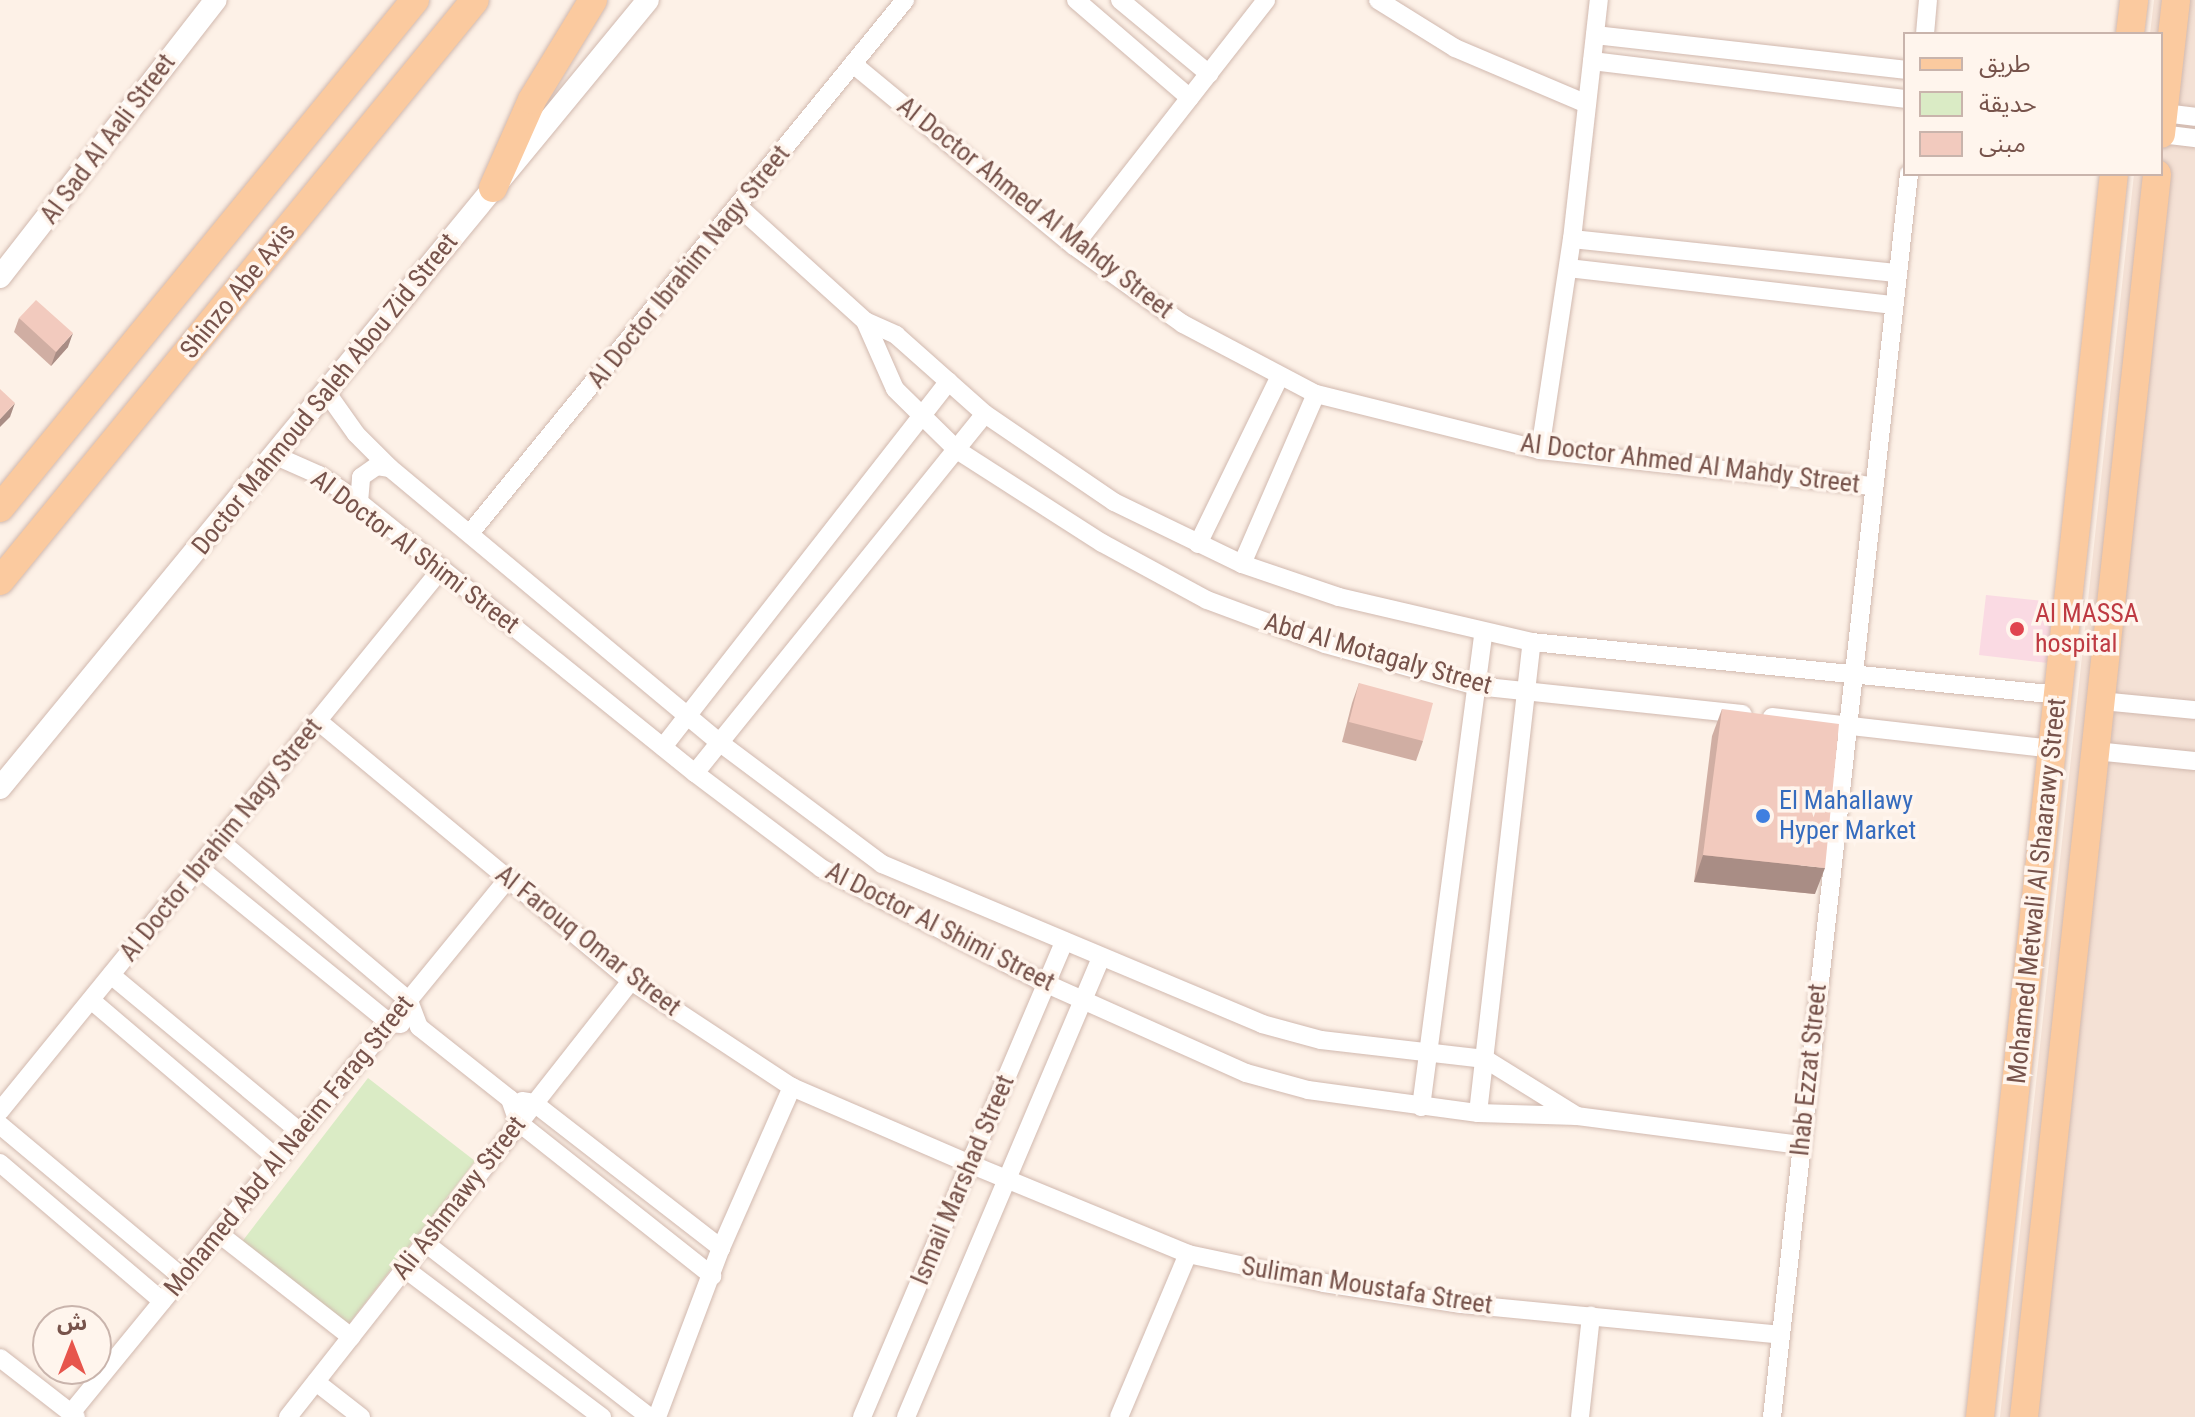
<!DOCTYPE html>
<html>
<head>
<meta charset="utf-8">
<style>
	body { margin:0 }
	#map { position:relative; width:2195px; height:1417px; overflow:hidden; background:#fdf1e7; font-family:"Roboto Condensed","Noto Sans Arabic",sans-serif }
	div>[style] { position:absolute }
	.residential>* { inset:0; background:#f4e1d5 }
	.medical>* { inset:0; background:#fadae3 }
	.green>* { inset:0; background:#daebc5 }
	.roads { filter:drop-shadow(0 0 2px #d1b9af) drop-shadow(0 0 2px #d1b9af) }
	.minor>* { height:18px; margin:-9px; padding:0 9px; transform-origin:9px; border-radius:9px; background:#fff }
	.tertiary>* { height:22px; margin:-11px; padding:0 11px; transform-origin:11px; border-radius:11px; background:#fff }
	.primary>* { height:28px; margin:-14px; padding:0 14px; transform-origin:14px; border-radius:14px; background:#fbca9f }
	.wall>* { inset:0; background:#d0aea3 }
	.shaded-wall>* { inset:0; background:#a98d85 }
	.building>* { inset:0; background:#f2cabe }
	.dots>* { width:22px; height:22px; translate:-50% -50%; box-sizing:border-box; border:4px solid #fff5ed; border-radius:50% }
	span { translate:-50% -50%; white-space:nowrap; text-align:center; line-height:1.15; -webkit-text-stroke:7px #fff5ed; paint-order:stroke }
	.street-label { font-size:26px; color:#77534b }
	.health-label { font-size:26px; color:#be3a42 }
	.left { translate:0 -50%; text-align:left }
	.shop-label { font-size:26px; color:#366cbe }
	.legend { position:absolute; left:1903px; top:32px; width:260px; height:144px; box-sizing:border-box; background:#fff5ed; border:2px solid #c9b4ac; margin:0; padding:10px 14px; list-style:none; font-size:24px; color:#77534b }
	.legend li { display:flex; align-items:center; gap:16px; height:40px }
	.legend b { width:40px; border:2px solid #c9b4ac }
	.north { position:absolute; left:32px; top:1305px; width:80px; height:80px; box-sizing:border-box; background:#fff5ed; border:2px solid #c9b4ac; border-radius:50%; rotate:0deg; font-size:22px; font-weight:700; line-height:32px; text-align:center; color:#77534b }
	.north::after { content:''; display:block; margin:auto; width:28px; height:36px; background:#e7554c; clip-path:polygon(50% 0,100% 100%,50% 72%,0 100%) }
</style>
</head>
<body>
<div id="map">
	<div class="residential">
		<i style="clip-path:polygon(2154px 0,2195px 0,2195px 1417px,2000px 1417px,2134px 174px,2161px 174px,2161px 34px,2150px 34px)"></i>
	</div>
	<div class="medical">
		<i style="clip-path:polygon(1986px 595px,2054px 602px,2048px 663px,1979px 655px)"></i>
	</div>
	<div class="green">
		<i style="clip-path:polygon(368px 1078px,475px 1161px,348px 1325px,241px 1243px)"></i>
	</div>
	<div class="roads">
		<div class="minor">
			<i style="left:1076px;top:0;width:150px;rotate:40.7deg"></i>
			<i style="left:1120px;top:0;width:116px;rotate:39.7deg"></i>
			<i style="left:1378px;top:0;width:91px;rotate:31.9deg"></i>
			<i style="left:1455px;top:48px;width:143px;rotate:23deg"></i>
			<i style="left:1925px;top:34px;width:34px;rotate:-85deg"></i>
			<i style="left:1595px;top:35px;width:312px;rotate:6.4deg"></i>
			<i style="left:1592px;top:61px;width:315px;rotate:6.9deg"></i>
			<i style="left:853px;top:64px;width:286px;rotate:39.5deg"></i>
			<i style="left:1074px;top:246px;width:134px;rotate:35.6deg"></i>
			<i style="left:1183px;top:324px;width:150px;rotate:27.8deg"></i>
			<i style="left:1316px;top:394px;width:231px;rotate:14deg"></i>
			<i style="left:1540px;top:450px;width:336px;rotate:6.2deg"></i>
			<i style="left:2164px;top:113px;width:31px;rotate:7deg"></i>
			<i style="left:2161px;top:134px;width:34px;rotate:7deg"></i>
			<i style="left:739px;top:207px;width:170px;rotate:42.1deg"></i>
			<i style="left:865px;top:321px;width:34px;rotate:24deg"></i>
			<i style="left:896px;top:335px;width:119px;rotate:41.6deg"></i>
			<i style="left:985px;top:414px;width:156px;rotate:34.3deg"></i>
			<i style="left:1114px;top:502px;width:142px;rotate:25.8deg"></i>
			<i style="left:1242px;top:564px;width:102px;rotate:18.8deg"></i>
			<i style="left:1339px;top:597px;width:198px;rotate:13.1deg"></i>
			<i style="left:1532px;top:642px;width:530px;rotate:5.74deg"></i>
			<i style="left:1572px;top:239px;width:328px;rotate:6deg"></i>
			<i style="left:1074px;top:246px;width:312px;rotate:-52deg"></i>
			<i style="left:1568px;top:268px;width:328px;rotate:6.5deg"></i>
			<i style="left:865px;top:321px;width:74px;rotate:66.2deg"></i>
			<i style="left:895px;top:389px;width:87px;rotate:44.5deg"></i>
			<i style="left:957px;top:450px;width:172px;rotate:32.7deg"></i>
			<i style="left:1102px;top:543px;width:119px;rotate:28.5deg"></i>
			<i style="left:1207px;top:600px;width:126px;rotate:20.4deg"></i>
			<i style="left:1325px;top:644px;width:157px;rotate:15.5deg"></i>
			<i style="left:1476px;top:686px;width:268px;rotate:6deg"></i>
			<i style="left:327px;top:393px;width:50px;rotate:54.7deg"></i>
			<i style="left:356px;top:434px;width:48px;rotate:45deg"></i>
			<i style="left:390px;top:468px;width:428px;rotate:39.8deg"></i>
			<i style="left:719px;top:742px;width:204px;rotate:36.8deg"></i>
			<i style="left:882px;top:864px;width:412px;rotate:22.8deg"></i>
			<i style="left:1262px;top:1024px;width:61px;rotate:15.2deg"></i>
			<i style="left:1321px;top:1040px;width:165px;rotate:6.6deg"></i>
			<i style="left:1485px;top:1059px;width:108px;rotate:31.8deg"></i>
			<i style="left:1540px;top:450px;width:213px;rotate:-81.4deg"></i>
			<i style="left:1572px;top:239px;width:241px;rotate:-83.6deg"></i>
			<i style="left:276px;top:456px;width:47px;rotate:23.8deg"></i>
			<i style="left:319px;top:475px;width:48px;rotate:34deg"></i>
			<i style="left:359px;top:502px;width:432px;rotate:38.9deg"></i>
			<i style="left:695px;top:773px;width:158px;rotate:37deg"></i>
			<i style="left:821px;top:868px;width:254px;rotate:27.2deg"></i>
			<i style="left:1047px;top:984px;width:218px;rotate:24.1deg"></i>
			<i style="left:1246px;top:1073px;width:64px;rotate:15.3deg"></i>
			<i style="left:1308px;top:1090px;width:172px;rotate:7.7deg"></i>
			<i style="left:1478px;top:1113px;width:99px;rotate:1.7deg"></i>
			<i style="left:1577px;top:1116px;width:226px;rotate:7.4deg"></i>
			<i style="left:359px;top:502px;width:25px;rotate:-85deg"></i>
			<i style="left:361px;top:477px;width:19px;rotate:-35deg"></i>
			<i style="left:377px;top:466px;width:13px;rotate:9deg"></i>
			<i style="left:471px;top:532px;width:687px;rotate:-50.79deg"></i>
			<i style="left:1198px;top:544px;width:185px;rotate:-64deg"></i>
			<i style="left:1242px;top:564px;width:185px;rotate:-66.5deg"></i>
			<i style="left:2101px;top:701px;width:94px;rotate:5.5deg"></i>
			<i style="left:1772px;top:717px;width:282px;rotate:6.5deg"></i>
			<i style="left:318px;top:721px;width:407px;rotate:39.7deg"></i>
			<i style="left:631px;top:981px;width:193px;rotate:33.4deg"></i>
			<i style="left:792px;top:1087px;width:194px;rotate:23.4deg"></i>
			<i style="left:970px;top:1164px;width:236px;rotate:22.4deg"></i>
			<i style="left:1188px;top:1254px;width:139px;rotate:12deg"></i>
			<i style="left:1324px;top:1283px;width:139px;rotate:8.7deg"></i>
			<i style="left:1461px;top:1304px;width:321px;rotate:5.5deg"></i>
			<i style="left:663px;top:747px;width:464px;rotate:-52deg"></i>
			<i style="left:2095px;top:751px;width:100px;rotate:5.7deg"></i>
			<i style="left:695px;top:773px;width:461px;rotate:-51.1deg"></i>
			<i style="left:220px;top:841px;width:248px;rotate:40.2deg"></i>
			<i style="left:409px;top:1001px;width:28px;rotate:69deg"></i>
			<i style="left:419px;top:1027px;width:116px;rotate:38.4deg"></i>
			<i style="left:510px;top:1099px;width:24px;rotate:71deg"></i>
			<i style="left:518px;top:1122px;width:248px;rotate:38.4deg"></i>
			<i style="left:199px;top:868px;width:246px;rotate:39.1deg"></i>
			<i style="left:390px;top:1023px;width:11px;rotate:5deg"></i>
			<i style="left:111px;top:975px;width:246px;rotate:39.7deg"></i>
			<i style="left:91px;top:1000px;width:245px;rotate:40.4deg"></i>
			<i style="left:522px;top:1101px;width:12px;rotate:9deg"></i>
			<i style="left:534px;top:1103px;width:237px;rotate:37.8deg"></i>
			<i style="left:1421px;top:1107px;width:478px;rotate:-82.5deg"></i>
			<i style="left:0;top:1111px;width:700px;rotate:-50.85deg"></i>
			<i style="left:1478px;top:1113px;width:474px;rotate:-83.5deg"></i>
			<i style="left:0;top:1125px;width:237px;rotate:39.9deg"></i>
			<i style="left:0;top:1163px;width:213px;rotate:40.4deg"></i>
			<i style="left:218px;top:1233px;width:169px;rotate:38deg"></i>
			<i style="left:424px;top:1242px;width:286px;rotate:37.8deg"></i>
			<i style="left:404px;top:1268px;width:248px;rotate:37deg"></i>
			<i style="left:0;top:1358px;width:96px;rotate:37.8deg"></i>
			<i style="left:316px;top:1382px;width:57px;rotate:37.9deg"></i>
			<i style="left:71px;top:1413px;width:689px;rotate:-50.72deg"></i>
			<i style="left:288px;top:1417px;width:555px;rotate:-51.81deg"></i>
			<i style="left:657px;top:1417px;width:181px;rotate:-69.3deg"></i>
			<i style="left:721px;top:1248px;width:176px;rotate:-66.2deg"></i>
			<i style="left:862px;top:1417px;width:516px;rotate:-66.96deg"></i>
			<i style="left:906px;top:1417px;width:499px;rotate:-67deg"></i>
			<i style="left:1119px;top:1417px;width:177px;rotate:-67.1deg"></i>
			<i style="left:1580px;top:1417px;width:102px;rotate:-83.8deg"></i>
			<i style="left:1772px;top:1417px;width:1251px;rotate:-83.71deg"></i>
		</div>
		<div class="tertiary">
			<i style="left:0;top:277px;width:351px;rotate:-52.1deg"></i>
			<i style="left:0;top:788px;width:1020px;rotate:-50.57deg"></i>
		</div>
		<div class="primary">
			<i style="left:2130px;top:34px;width:34px;rotate:-83deg"></i>
			<i style="left:2161px;top:134px;width:135px;rotate:-83.6deg"></i>
			<i style="left:493px;top:188px;width:96px;rotate:-66.1deg"></i>
			<i style="left:532px;top:100px;width:117px;rotate:-58.6deg"></i>
			<i style="left:0;top:508px;width:656px;rotate:-50.75deg"></i>
			<i style="left:0;top:581px;width:750px;rotate:-50.73deg"></i>
			<i style="left:1980px;top:1417px;width:1250px;rotate:-83.85deg"></i>
			<i style="left:2024px;top:1417px;width:1250px;rotate:-83.89deg"></i>
		</div>
	</div>
	<div class="wall">
		<i style="clip-path:polygon(19px 318px,68px 347px,51px 366px,14px 332px)"></i>
		<i style="clip-path:polygon(1359px 683px,1423px 741px,1416px 761px,1342px 742px,1352px 703px)"></i>
		<i style="clip-path:polygon(1722px 709px,1815px 894px,1694px 882px,1712px 736px)"></i>
	</div>
	<div class="shaded-wall">
		<i style="clip-path:polygon(73px 333px,68px 347px,51px 366px,56px 352px)"></i>
		<i style="clip-path:polygon(15px 403px,10px 417px,0 427px,0 419px)"></i>
		<i style="clip-path:polygon(1703px 855px,1825px 868px,1815px 894px,1694px 882px)"></i>
	</div>
	<div class="building">
		<i style="clip-path:polygon(36px 300px,73px 333px,56px 352px,19px 318px)"></i>
		<i style="clip-path:polygon(0 389px,15px 403px,0 419px)"></i>
		<i style="clip-path:polygon(1359px 683px,1433px 703px,1423px 741px,1349px 722px)"></i>
		<i style="clip-path:polygon(1722px 709px,1839px 724px,1825px 868px,1703px 855px)"></i>
	</div>
	<div class="dots">
		<i style="left:2017px;top:629px;background:#e0444e"></i>
		<i style="left:1763px;top:816px;background:#3f7fe0"></i>
	</div>
	<div class="street-label">
		<span style="left:108px;top:139px;rotate:-53deg">Al Sad Al Aali Street</span>
		<span style="left:1035px;top:208px;rotate:38deg">Al Doctor Ahmed Al Mahdy Street</span>
		<span style="left:689px;top:267px;rotate:-51deg">Al Doctor Ibrahim Nagy Street</span>
		<span style="left:238px;top:291px;rotate:-51deg">Shinzo Abe Axis</span>
		<span style="left:325px;top:394px;rotate:-51deg">Doctor Mahmoud Saleh Abou Zid Street</span>
		<span style="left:1690px;top:464px;rotate:7deg">Al Doctor Ahmed Al Mahdy Street</span>
		<span style="left:415px;top:552px;rotate:37deg">Al Doctor Al Shimi Street</span>
		<span style="left:1378px;top:654px;rotate:16deg">Abd Al Motagaly Street</span>
		<span style="left:221px;top:840px;rotate:-51deg">Al Doctor Ibrahim Nagy Street</span>
		<span style="left:2037px;top:891px;rotate:-84deg">Mohamed Metwali Al Shaarawy Street</span>
		<span style="left:940px;top:927px;rotate:27deg">Al Doctor Al Shimi Street</span>
		<span style="left:588px;top:941px;rotate:38deg">Al Farouq Omar Street</span>
		<span style="left:1809px;top:1070px;rotate:-84deg">Ihab Ezzat Street</span>
		<span style="left:289px;top:1146px;rotate:-51deg">Mohamed Abd Al Naeim Farag Street</span>
		<span style="left:963px;top:1180px;rotate:-67deg">Ismail Marshad Street</span>
		<span style="left:459px;top:1198px;rotate:-52deg">Ali Ashmawy Street</span>
		<span style="left:1367px;top:1286px;rotate:9deg">Suliman Moustafa Street</span>
	</div>
	<div class="health-label">
		<span class="left" style="left:2035px;top:629px">Al MASSA<br>hospital</span>
	</div>
	<div class="shop-label">
		<span class="left" style="left:1779px;top:816px">El Mahallawy<br>Hyper Market</span>
	</div>
	<ul class="legend">
	<li><b style="height:10px;background:#fbca9f"></b>طريق</li>
	<li><b style="height:22px;background:#daebc5"></b>حديقة</li>
	<li><b style="height:22px;background:#f2cabe"></b>مبنى</li>
	</ul>
	<div class="north">ش</div>
</div>
</body>
</html>
